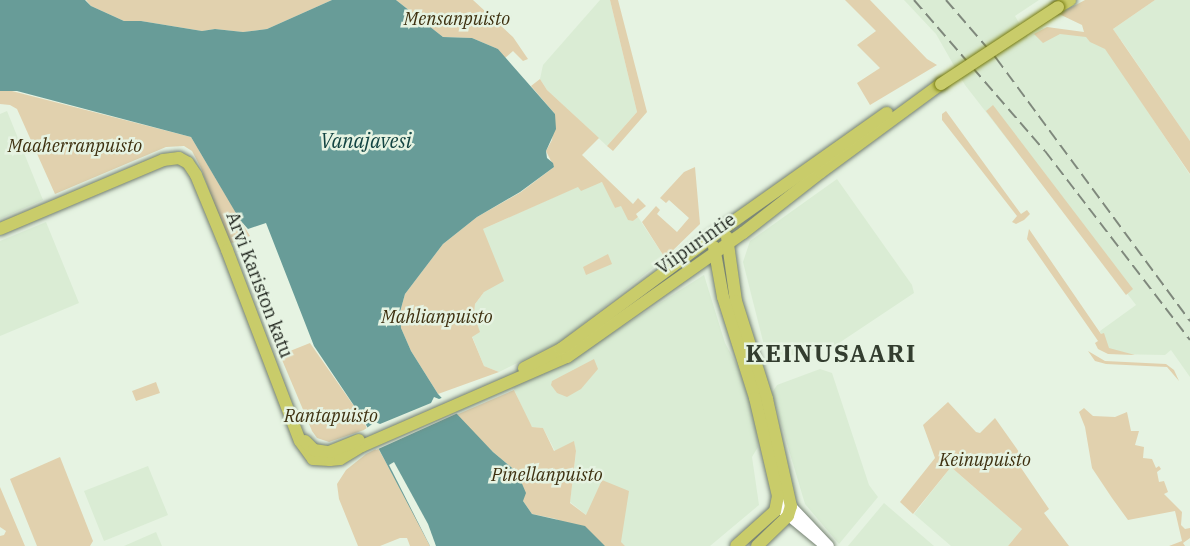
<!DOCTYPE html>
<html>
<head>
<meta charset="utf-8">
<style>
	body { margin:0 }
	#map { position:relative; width:1190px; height:546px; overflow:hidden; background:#e6f3e2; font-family:"IBM Plex Serif",serif }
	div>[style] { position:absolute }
	.built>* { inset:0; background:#daecd4 }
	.green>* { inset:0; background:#e1d1ae }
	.water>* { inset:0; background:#689c98 }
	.pier>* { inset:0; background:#e6f3e2 }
	.roads { filter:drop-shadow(0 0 2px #758172) drop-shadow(0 0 2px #758172) }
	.secondary>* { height:10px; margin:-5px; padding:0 5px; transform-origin:5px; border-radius:5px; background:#fff }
	.primary>* { height:12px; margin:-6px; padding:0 6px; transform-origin:6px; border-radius:6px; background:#c9cc6a }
	.rail>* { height:2px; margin-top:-1px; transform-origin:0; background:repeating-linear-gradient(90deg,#7f887c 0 12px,transparent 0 18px) }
	.bridges { filter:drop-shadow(0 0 2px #757a0d) drop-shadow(0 0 2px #757a0d) }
	.primary-bridge>* { height:12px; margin:-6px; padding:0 6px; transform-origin:6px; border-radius:6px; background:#c9cc6a }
	span { translate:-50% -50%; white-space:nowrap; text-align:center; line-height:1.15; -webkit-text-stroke:5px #e6f3e2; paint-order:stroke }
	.park-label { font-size:18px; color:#3e3010; font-style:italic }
	.street-label { font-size:18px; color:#1d221b }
	.water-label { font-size:20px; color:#124341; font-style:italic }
	.district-label { font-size:24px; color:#333d2f; font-weight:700; letter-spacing:1.5px }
</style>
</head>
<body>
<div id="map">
	<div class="built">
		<i style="clip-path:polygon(600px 0,610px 0,637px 112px,607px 146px,547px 90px,540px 79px,543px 65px)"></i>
		<i style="clip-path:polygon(904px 0,1039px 0,1015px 16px,1028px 38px,1042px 28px,1120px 39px,1113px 29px,1155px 0,1190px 0,1190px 141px,1121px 40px,1107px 50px,1190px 175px,1190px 377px,1171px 350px,1165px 355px,1113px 354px,1104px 350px,1100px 331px,1136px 305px,965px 85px,936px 34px)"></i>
		<i style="clip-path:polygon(7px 111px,43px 200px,0 219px,0 114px)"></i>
		<i style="clip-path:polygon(837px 179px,912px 285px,914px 293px,836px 345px,768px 361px,743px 262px,750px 241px)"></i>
		<i style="clip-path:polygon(604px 182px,615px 208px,621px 205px,633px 221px,638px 217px,665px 258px,562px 341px,499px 372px,484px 366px,472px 336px,479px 332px,474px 315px,475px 304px,484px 292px,483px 229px,579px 186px)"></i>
		<i style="clip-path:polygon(46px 222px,79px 303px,0 336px,0 241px)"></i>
		<i style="clip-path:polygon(704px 275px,725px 343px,738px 367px,755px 418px,758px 447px,752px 457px,759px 505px,710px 546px,625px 546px,570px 502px,576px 452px,574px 442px,555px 451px,543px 428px,532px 427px,527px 419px,513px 387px,563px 364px)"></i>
		<i style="clip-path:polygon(820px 369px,832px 373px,869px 485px,878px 497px,839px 544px,805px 504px,772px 393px,777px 385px)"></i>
		<i style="clip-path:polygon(148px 466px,168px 515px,104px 541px,84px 491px)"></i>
		<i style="clip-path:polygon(951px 467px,1022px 529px,1008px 546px,951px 546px,914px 514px)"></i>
		<i style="clip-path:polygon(884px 503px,934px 546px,848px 546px)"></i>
		<i style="clip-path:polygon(156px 532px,162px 546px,124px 546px)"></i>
	</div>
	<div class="green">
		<i style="clip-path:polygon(86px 0,332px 0,267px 29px,243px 32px,215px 29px,202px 31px,141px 21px,124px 21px,91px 6px)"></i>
		<i style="clip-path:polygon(396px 0,473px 0,513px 37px,528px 59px,523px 61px,513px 51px,505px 58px,498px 49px,472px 38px,443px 37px)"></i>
		<i style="clip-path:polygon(610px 0,618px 0,647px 112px,613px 151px,607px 146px,637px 112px)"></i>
		<i style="clip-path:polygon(845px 0,870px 0,927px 59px,937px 65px,870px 105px,857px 83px,880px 68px,857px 45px,876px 31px)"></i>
		<i style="clip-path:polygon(1085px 0,1155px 0,1113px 29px,1190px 141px,1190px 174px,1105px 49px,1090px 42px,1086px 37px,1060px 34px,1043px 43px,1034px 34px,1047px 27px,1084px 32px,1082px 25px,1059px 14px)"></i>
		<i style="clip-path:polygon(540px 79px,547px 90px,599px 138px,582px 155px,633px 204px,638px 198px,646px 206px,636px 214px,638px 217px,633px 221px,628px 220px,621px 206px,615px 208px,602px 182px,581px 191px,578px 187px,483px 229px,504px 281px,484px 292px,475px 304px,474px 315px,480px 332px,472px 337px,484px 366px,499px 372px,438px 394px,411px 351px,401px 328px,400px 312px,405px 294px,443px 244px,477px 217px,521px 192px,554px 167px,546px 151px,552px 140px,555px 114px,531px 86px)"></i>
		<i style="clip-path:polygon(8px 90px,191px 137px,250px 236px,229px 244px,201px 168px,192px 151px,184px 146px,166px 147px,55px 194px,17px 109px,10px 105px,0 104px,0 91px)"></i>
		<i style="clip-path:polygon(993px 105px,1133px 289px,1126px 295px,986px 111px)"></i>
		<i style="clip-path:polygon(946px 111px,1021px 214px,1027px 210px,1030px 214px,1024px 220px,1016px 224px,1012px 222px,1017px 216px,942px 120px,942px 114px)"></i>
		<i style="clip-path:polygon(695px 167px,700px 224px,665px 258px,642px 222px,656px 206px,660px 210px,657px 214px,677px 232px,689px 218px,669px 200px,666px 203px,660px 198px,684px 172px)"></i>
		<i style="clip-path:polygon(1029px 229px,1101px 334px,1104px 333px,1109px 348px,1135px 355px,1108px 354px,1098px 349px,1095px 343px,1098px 341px,1096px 338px,1027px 239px)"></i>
		<i style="clip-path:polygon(608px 254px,612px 264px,586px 275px,583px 267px)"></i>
		<i style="clip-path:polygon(310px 343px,363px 419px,367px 429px,329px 442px,317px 438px,312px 431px,280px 355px)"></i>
		<i style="clip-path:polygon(1088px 351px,1105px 361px,1166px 364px,1174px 370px,1179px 381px,1167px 367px,1106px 364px,1095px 361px)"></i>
		<i style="clip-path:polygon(594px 359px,598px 369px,581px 389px,567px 397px,557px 393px,551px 385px,552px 381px)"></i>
		<i style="clip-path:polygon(156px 382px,160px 393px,136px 401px,132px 391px)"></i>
		<i style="clip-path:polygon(514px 390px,532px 427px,543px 428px,554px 451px,574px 441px,576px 451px,570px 503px,586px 515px,602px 480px,629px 491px,621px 542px,625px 546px,605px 546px,556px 519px,532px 514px,523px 501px,517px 472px,493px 452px,456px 415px)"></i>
		<i style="clip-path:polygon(948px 402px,976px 432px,980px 433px,995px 418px,1019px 452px,1013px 456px,1049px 509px,1044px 513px,1069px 546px,1008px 546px,1022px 529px,951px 467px,913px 514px,900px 502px,935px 458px,923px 425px)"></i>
		<i style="clip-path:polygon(1084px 408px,1093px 416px,1115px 417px,1127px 412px,1131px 431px,1139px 431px,1135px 445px,1144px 447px,1143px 458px,1152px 459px,1156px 468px,1159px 466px,1161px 469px,1157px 472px,1159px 482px,1164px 481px,1168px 492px,1164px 494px,1182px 512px,1181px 525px,1185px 529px,1190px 528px,1190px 538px,1183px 543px,1185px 546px,1169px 546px,1182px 541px,1175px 511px,1128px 520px,1112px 498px,1092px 468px,1085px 427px,1079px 412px)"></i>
		<i style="clip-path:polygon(378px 448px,422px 528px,430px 546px,410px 546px,407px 538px,400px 538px,380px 546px,358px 546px,339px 499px,337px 484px,346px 470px,366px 454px)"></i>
		<i style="clip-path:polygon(60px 457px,93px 541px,90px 546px,37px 546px,10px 479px)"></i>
		<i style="clip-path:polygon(0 487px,25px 546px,0 546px,0 536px,4px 535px,6px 531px,0 527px)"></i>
	</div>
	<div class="water">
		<i style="clip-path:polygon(0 0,85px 0,91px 6px,124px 21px,141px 21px,202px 31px,215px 29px,243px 32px,267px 29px,332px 0,396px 0,443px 37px,472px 38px,498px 49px,555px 114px,556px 129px,546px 151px,547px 158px,553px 163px,554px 167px,520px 192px,477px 217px,443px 244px,405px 294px,400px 312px,401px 328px,411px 351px,438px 394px,493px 452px,517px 472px,526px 493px,523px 501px,532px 514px,585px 526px,605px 546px,430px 546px,363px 419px,314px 346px,266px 223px,248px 229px,240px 220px,191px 137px,17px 91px,0 91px)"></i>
	</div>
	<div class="pier">
		<i style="clip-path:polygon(434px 397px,439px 399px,444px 397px,458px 413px,376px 450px,364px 430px,375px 422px,380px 424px,431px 403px)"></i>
		<i style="clip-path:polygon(394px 462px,428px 524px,436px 546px,430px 546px,389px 465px)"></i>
	</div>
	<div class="roads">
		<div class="secondary">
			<i style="left:825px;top:546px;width:61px;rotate:-140.3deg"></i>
			<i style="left:778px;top:507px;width:5px;rotate:-37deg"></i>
			<i style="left:782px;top:504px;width:9px;rotate:13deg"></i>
			<i style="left:791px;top:506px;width:55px;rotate:46.5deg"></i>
		</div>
		<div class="primary">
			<i style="left:1058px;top:7px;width:14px;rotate:-30deg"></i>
			<i style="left:0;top:229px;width:177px;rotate:-22.9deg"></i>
			<i style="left:163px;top:160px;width:16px;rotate:-7deg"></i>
			<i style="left:179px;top:158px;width:10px;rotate:29deg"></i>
			<i style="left:188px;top:163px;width:14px;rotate:56deg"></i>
			<i style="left:196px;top:175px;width:81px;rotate:67.5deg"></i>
			<i style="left:227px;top:250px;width:204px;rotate:69.1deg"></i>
			<i style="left:300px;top:441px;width:22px;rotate:54deg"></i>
			<i style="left:313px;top:459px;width:17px;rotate:3deg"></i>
			<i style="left:330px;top:460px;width:10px;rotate:-6deg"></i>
			<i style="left:340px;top:459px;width:26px;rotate:-31deg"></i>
			<i style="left:362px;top:446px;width:223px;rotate:-23.5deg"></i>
			<i style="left:567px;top:357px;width:215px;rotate:-35.2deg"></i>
			<i style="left:743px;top:233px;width:99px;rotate:-38deg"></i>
			<i style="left:821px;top:172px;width:149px;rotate:-36.3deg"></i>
			<i style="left:727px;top:237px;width:65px;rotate:82deg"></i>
			<i style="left:736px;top:301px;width:103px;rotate:72.4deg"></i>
			<i style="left:767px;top:399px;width:110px;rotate:77.4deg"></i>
			<i style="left:791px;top:506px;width:10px;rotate:107deg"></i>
			<i style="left:788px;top:516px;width:43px;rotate:135.9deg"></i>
			<i style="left:714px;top:247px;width:51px;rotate:79.8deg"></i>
			<i style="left:723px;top:297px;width:106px;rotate:72.4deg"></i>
			<i style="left:755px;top:398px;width:101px;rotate:76.8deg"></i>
			<i style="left:778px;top:496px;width:15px;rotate:101deg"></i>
			<i style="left:775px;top:511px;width:52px;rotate:138.1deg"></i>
			<i style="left:524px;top:368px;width:42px;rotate:-27.2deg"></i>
			<i style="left:561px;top:349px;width:189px;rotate:-36.6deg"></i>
			<i style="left:713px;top:236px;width:213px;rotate:-35.3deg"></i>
			<i style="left:305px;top:441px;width:13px;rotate:45deg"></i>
			<i style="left:314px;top:450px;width:15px;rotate:8deg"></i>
			<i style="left:329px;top:452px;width:32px;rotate:-22deg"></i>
		</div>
	</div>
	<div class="rail">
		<i style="left:914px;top:0;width:200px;rotate:49.1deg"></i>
		<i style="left:1045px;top:151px;width:238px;rotate:52.5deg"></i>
		<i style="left:946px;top:0;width:77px;rotate:49.2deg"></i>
		<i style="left:996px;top:58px;width:327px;rotate:53.6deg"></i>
	</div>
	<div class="bridges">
		<div class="primary-bridge">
			<i style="left:941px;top:84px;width:140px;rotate:-33.3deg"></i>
		</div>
	</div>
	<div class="park-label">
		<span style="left:457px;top:19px">Mensanpuisto</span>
		<span style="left:75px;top:146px">Maaherranpuisto</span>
		<span style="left:437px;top:317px">Mahlianpuisto</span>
		<span style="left:331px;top:416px">Rantapuisto</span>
		<span style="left:985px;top:460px">Keinupuisto</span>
		<span style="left:547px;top:475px">Pinellanpuisto</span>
	</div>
	<div class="street-label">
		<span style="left:696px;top:244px;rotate:-35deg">Viipurintie</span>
		<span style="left:259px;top:285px;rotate:69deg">Arvi Kariston katu</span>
	</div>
	<div class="water-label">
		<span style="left:366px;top:140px">Vanajavesi</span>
	</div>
	<div class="district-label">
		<span style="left:831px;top:354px">KEINUSAARI</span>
	</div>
</div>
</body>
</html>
